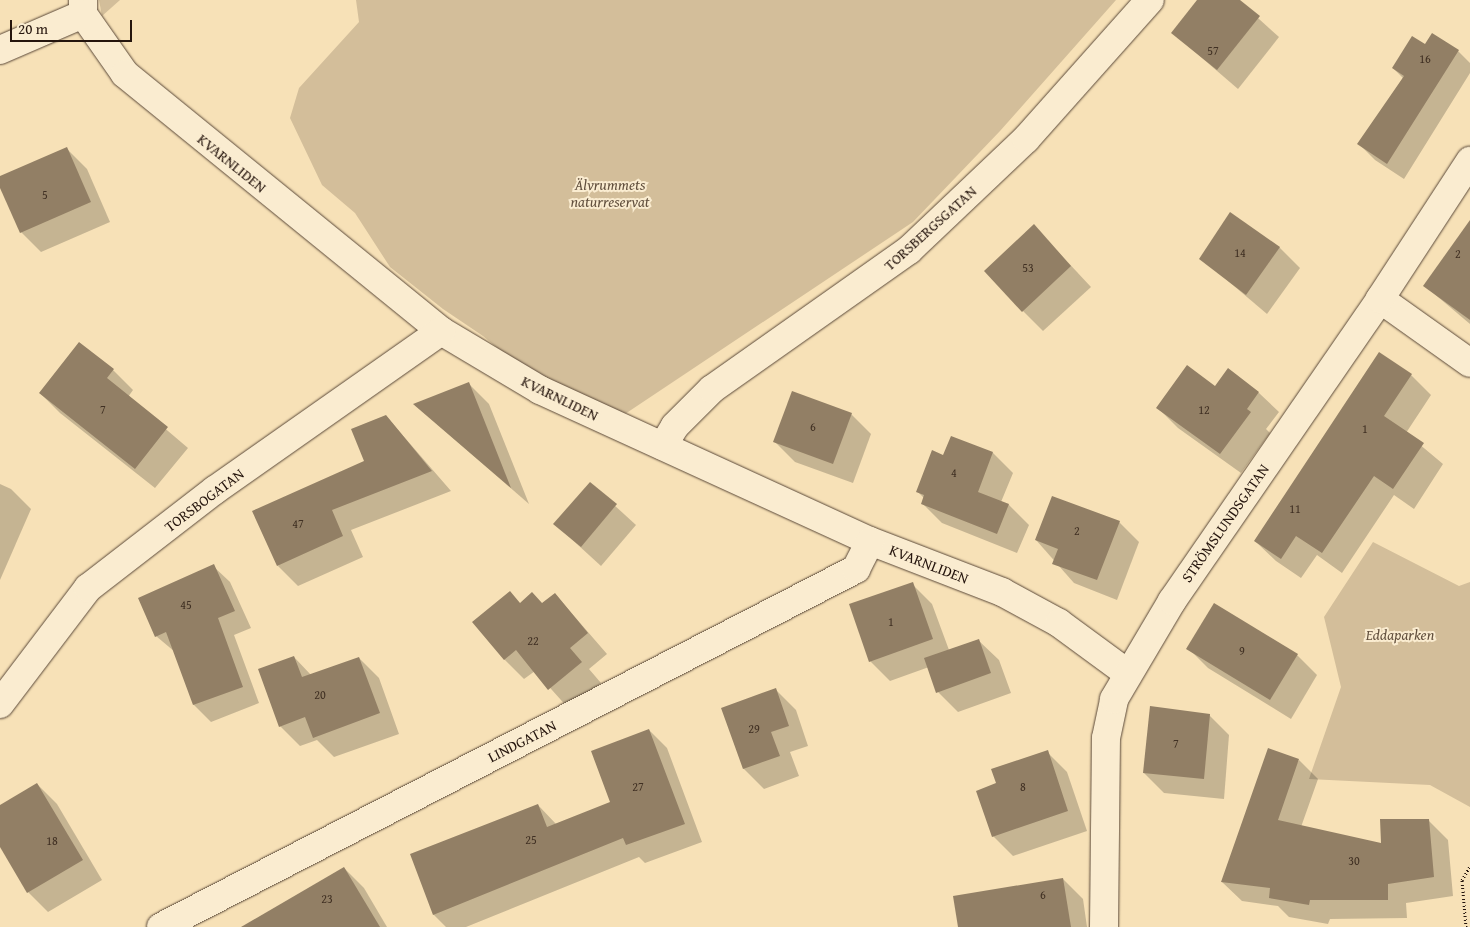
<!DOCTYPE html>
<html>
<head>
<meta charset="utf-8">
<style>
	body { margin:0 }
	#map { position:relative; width:1470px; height:927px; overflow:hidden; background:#f7e1b7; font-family:"Gentium Book Plus",serif }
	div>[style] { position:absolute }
	.green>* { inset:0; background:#d3be9a }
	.shadow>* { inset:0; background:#0003 }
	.building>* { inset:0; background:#927f65 }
	.path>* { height:3px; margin-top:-1.5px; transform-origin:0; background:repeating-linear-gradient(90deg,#25150d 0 1px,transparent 0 3.5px) }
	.roads { filter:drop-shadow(0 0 1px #5a4838) drop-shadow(0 0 1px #5a4838) }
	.minor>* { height:28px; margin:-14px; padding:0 14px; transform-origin:14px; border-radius:14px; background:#faecd0 }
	span { translate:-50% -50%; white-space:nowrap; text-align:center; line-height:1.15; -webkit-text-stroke:4px #faecd0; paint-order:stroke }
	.number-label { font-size:12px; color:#403023 }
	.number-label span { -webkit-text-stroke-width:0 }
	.street-label { font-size:15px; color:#25150d }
	.park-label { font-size:15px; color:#62503e; font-style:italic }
	.scale { position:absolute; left:10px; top:20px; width:122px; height:22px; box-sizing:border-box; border:2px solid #25150d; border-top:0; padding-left:6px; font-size:15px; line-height:18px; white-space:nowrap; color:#25150d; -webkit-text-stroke:4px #faecd0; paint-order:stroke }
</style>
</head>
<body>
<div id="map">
	<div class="green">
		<i style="clip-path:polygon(99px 0,120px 0,102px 16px)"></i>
		<i style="clip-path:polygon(356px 0,1116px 0,1000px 131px,913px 222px,619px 418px,520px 367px,483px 336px,443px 309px,390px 267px,355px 213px,322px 185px,290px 118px,299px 88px,359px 22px)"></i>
		<i style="clip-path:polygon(1373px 542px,1459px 586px,1470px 582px,1470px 807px,1430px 785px,1309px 779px,1341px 687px,1324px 617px)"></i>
	</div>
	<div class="shadow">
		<i style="clip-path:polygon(1198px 0,1238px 0,1279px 37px,1238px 89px,1173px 33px)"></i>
		<i style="clip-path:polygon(1425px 46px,1458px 51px,1470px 63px,1470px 73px,1404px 179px,1375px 160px,1359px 144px,1403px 78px,1393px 68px)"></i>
		<i style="clip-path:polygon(67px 149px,87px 169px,110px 222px,41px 252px,21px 232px,0 178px)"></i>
		<i style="clip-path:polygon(1230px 214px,1280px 248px,1300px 268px,1267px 314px,1201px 258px)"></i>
		<i style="clip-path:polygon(1470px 222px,1470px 324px,1425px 286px)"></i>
		<i style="clip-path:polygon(1034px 226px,1091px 287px,1043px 331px,1023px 311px)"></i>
		<i style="clip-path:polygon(79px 344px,113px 370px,133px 390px,128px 397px,188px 448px,155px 488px,60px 413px,40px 393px)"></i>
		<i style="clip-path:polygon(1411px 375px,1431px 395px,1406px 433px,1443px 464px,1414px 509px,1394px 495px,1342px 573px,1317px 555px,1301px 578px,1276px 561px,1255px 541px)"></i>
		<i style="clip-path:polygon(469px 384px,489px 404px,529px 504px,415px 405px)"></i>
		<i style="clip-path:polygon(1215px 388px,1259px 393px,1279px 412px,1266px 429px,1270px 433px,1241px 473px,1178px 428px,1158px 408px)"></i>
		<i style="clip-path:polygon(851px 414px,871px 434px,853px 483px,795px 462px,775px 442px)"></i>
		<i style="clip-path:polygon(386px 416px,451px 491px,351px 530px,363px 557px,298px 586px,278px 566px,365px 462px)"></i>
		<i style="clip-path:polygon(993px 453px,1013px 473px,1001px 502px,1009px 505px,1029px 525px,1017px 553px,942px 523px,922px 503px,924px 498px,918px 492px,944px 456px)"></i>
		<i style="clip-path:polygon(590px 483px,636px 525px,601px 566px,555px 524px)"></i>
		<i style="clip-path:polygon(0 484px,11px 489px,31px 509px,0 580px)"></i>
		<i style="clip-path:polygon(1119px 522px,1139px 542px,1117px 600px,1074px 583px,1036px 540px)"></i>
		<i style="clip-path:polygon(213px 566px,230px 582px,251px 628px,234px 635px,259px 703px,211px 722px,194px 705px,175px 652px,156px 636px)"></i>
		<i style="clip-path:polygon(912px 584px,932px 604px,949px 650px,978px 640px,999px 660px,1011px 693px,958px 712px,938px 692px,929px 667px,890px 681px,870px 661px)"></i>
		<i style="clip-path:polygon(555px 594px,607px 654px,589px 669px,601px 683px,569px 709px,535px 671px,524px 679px,504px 659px,543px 604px)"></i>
		<i style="clip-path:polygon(1188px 648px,1297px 655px,1317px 675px,1291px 719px,1208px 668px)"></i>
		<i style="clip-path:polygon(294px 657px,311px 675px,359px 658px,379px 678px,399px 734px,334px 757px,317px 740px,300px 746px,280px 726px)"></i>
		<i style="clip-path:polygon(776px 690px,796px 710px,808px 746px,790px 752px,799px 776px,764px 789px,744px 769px,723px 709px)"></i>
		<i style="clip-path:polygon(1209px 715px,1229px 735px,1224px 799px,1164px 793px,1144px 773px)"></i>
		<i style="clip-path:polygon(649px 730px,667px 748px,702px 842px,645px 863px,639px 857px,466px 927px,446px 927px,434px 915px,412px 855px,538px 805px,556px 824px,611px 803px)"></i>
		<i style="clip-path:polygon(1047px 752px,1067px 772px,1087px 831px,1013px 856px,993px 836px,998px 784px)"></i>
		<i style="clip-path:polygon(1299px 760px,1318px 779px,1301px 827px,1382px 845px,1429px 821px,1448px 840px,1453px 896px,1406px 903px,1407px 918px,1330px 919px,1328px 924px,1289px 917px,1278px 906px,1242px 901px,1222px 882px)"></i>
		<i style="clip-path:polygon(37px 784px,57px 804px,102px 880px,48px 912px,28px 892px,0 845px,0 806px)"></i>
		<i style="clip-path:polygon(344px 868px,364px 888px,387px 927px,273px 927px)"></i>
		<i style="clip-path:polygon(1063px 879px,1083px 899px,1087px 927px,959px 927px)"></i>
	</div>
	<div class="building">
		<i style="clip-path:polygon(1197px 0,1240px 0,1260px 16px,1217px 70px,1171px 33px)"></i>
		<i style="clip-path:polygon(1432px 33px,1459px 50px,1387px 164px,1357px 144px,1404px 76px,1392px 68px,1412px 36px,1425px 44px)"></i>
		<i style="clip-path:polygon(67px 147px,91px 202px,20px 233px,0 188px,0 176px)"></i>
		<i style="clip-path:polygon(1230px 212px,1280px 247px,1246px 295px,1199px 259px)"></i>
		<i style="clip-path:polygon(1470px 220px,1470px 320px,1423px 286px)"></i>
		<i style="clip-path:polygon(1034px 224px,1071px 266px,1022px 312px,984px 271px)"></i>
		<i style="clip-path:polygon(79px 342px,114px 369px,107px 378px,168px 427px,135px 469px,39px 393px)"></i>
		<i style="clip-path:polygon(1379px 352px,1412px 374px,1384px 416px,1424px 443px,1393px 489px,1374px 476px,1322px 553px,1296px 536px,1281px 559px,1254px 541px)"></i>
		<i style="clip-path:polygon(1187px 365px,1215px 386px,1228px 368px,1259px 392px,1247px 409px,1251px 412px,1220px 454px,1156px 408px)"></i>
		<i style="clip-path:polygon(469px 382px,511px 488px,413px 404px)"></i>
		<i style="clip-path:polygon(792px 391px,852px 413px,833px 464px,773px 442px)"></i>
		<i style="clip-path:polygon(386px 415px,432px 471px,332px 510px,343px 536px,277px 566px,252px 511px,364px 461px,351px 429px)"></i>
		<i style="clip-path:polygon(951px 436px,993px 452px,978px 492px,1009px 504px,997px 534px,921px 504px,924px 495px,916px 492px,932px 450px,943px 455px)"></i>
		<i style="clip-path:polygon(590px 482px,617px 504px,581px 547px,553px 524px)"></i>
		<i style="clip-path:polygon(1052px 496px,1120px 521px,1097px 580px,1052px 564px,1058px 549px,1035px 540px)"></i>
		<i style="clip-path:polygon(214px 564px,235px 611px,218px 618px,243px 687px,193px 705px,166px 632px,155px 637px,138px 598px)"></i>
		<i style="clip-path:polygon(913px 582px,933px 639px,869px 662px,849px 604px)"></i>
		<i style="clip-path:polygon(510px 591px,520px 603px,532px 592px,542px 603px,555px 593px,588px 633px,570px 648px,582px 662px,548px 690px,516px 650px,504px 660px,472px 622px)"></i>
		<i style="clip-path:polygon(1214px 603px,1298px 654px,1270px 700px,1186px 649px)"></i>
		<i style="clip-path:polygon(979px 639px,991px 673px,936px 693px,924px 658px)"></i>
		<i style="clip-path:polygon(294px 656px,302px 677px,359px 657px,380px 713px,313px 738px,305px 717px,279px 727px,258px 669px)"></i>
		<i style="clip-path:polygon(776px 688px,789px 726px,771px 732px,780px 756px,743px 769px,721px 708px)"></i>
		<i style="clip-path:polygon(1150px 706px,1210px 714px,1204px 779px,1143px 773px)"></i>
		<i style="clip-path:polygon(649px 729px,685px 824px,626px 845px,623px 838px,433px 915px,410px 854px,538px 804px,547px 827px,610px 802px,591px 751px)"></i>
		<i style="clip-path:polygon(1268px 748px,1299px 759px,1278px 820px,1381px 843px,1380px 819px,1429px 819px,1434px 877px,1388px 884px,1388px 900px,1310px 900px,1309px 905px,1269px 898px,1270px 888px,1221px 882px)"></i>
		<i style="clip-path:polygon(1048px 750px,1068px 811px,992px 837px,976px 791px,996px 783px,991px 769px)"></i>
		<i style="clip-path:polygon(37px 783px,83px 860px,27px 893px,0 847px,0 805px)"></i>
		<i style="clip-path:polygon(344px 867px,380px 927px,241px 927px)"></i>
		<i style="clip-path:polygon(1063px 878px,1071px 927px,958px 927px,953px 896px)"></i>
	</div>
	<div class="path">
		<i style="left:1466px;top:927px;width:47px;rotate:-94.9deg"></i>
		<i style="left:1462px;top:880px;width:16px;rotate:-60deg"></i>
	</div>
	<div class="roads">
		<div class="minor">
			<i style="left:83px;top:0;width:14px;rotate:90deg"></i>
			<i style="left:83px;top:14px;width:73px;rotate:55deg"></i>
			<i style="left:125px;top:74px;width:407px;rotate:39.1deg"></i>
			<i style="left:441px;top:331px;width:115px;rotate:30.8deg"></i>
			<i style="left:540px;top:390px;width:363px;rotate:24.6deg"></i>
			<i style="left:870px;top:541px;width:142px;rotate:21.1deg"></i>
			<i style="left:1002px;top:592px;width:65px;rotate:28.5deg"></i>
			<i style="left:1059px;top:623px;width:84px;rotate:36.3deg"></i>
			<i style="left:0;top:50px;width:90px;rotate:-23.4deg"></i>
			<i style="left:1380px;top:299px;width:110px;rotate:35.4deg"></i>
			<i style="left:663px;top:446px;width:23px;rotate:-59deg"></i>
			<i style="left:675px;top:426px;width:52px;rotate:-45deg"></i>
			<i style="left:712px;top:389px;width:241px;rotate:-35.2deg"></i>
			<i style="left:909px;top:250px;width:161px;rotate:-43.5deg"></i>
			<i style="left:1026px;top:139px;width:186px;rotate:-48.3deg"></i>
			<i style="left:0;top:704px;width:146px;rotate:-52.8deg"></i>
			<i style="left:88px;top:588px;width:160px;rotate:-37.7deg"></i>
			<i style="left:215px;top:490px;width:276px;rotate:-35.1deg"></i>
			<i style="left:161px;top:927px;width:782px;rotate:-27.25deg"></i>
			<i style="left:856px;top:569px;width:31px;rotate:-63deg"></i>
			<i style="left:1104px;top:927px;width:189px;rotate:-89.4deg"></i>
			<i style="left:1106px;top:738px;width:40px;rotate:-78deg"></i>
			<i style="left:1114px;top:699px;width:114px;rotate:-59.4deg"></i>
			<i style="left:1172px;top:601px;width:367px;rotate:-55.4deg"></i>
			<i style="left:1380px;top:299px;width:165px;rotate:-56.9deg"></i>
		</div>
	</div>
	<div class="number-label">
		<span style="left:1213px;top:51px">57</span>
		<span style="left:1425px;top:59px">16</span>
		<span style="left:45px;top:195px">5</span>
		<span style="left:1240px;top:253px">14</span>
		<span style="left:1458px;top:254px">2</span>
		<span style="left:1028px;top:268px">53</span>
		<span style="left:103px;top:410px">7</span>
		<span style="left:1204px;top:410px">12</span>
		<span style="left:813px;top:427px">6</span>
		<span style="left:1365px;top:429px">1</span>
		<span style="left:954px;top:473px">4</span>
		<span style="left:1295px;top:509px">11</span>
		<span style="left:298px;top:524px">47</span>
		<span style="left:1077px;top:531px">2</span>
		<span style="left:186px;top:605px">45</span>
		<span style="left:891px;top:622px">1</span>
		<span style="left:533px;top:641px">22</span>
		<span style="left:1242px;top:651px">9</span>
		<span style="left:320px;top:695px">20</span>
		<span style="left:754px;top:729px">29</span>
		<span style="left:1176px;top:744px">7</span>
		<span style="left:638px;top:787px">27</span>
		<span style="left:1023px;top:787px">8</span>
		<span style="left:531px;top:840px">25</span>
		<span style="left:52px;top:841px">18</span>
		<span style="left:1354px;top:861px">30</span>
		<span style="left:1043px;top:895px">6</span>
		<span style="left:327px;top:899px">23</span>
	</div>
	<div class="street-label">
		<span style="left:232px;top:163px;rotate:39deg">KVARNLIDEN</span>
		<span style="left:930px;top:228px;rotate:-42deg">TORSBERGSGATAN</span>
		<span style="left:560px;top:398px;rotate:26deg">KVARNLIDEN</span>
		<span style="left:204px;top:500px;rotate:-37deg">TORSBOGATAN</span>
		<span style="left:1225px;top:523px;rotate:-55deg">STRÖMSLUNDSGATAN</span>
		<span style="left:929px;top:564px;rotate:21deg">KVARNLIDEN</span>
		<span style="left:522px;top:741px;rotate:-27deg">LINDGATAN</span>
	</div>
	<div class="park-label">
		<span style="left:610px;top:193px">Älvrummets<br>naturreservat</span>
		<span style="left:1400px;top:635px">Eddaparken</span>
	</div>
	<div class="scale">20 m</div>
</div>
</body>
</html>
